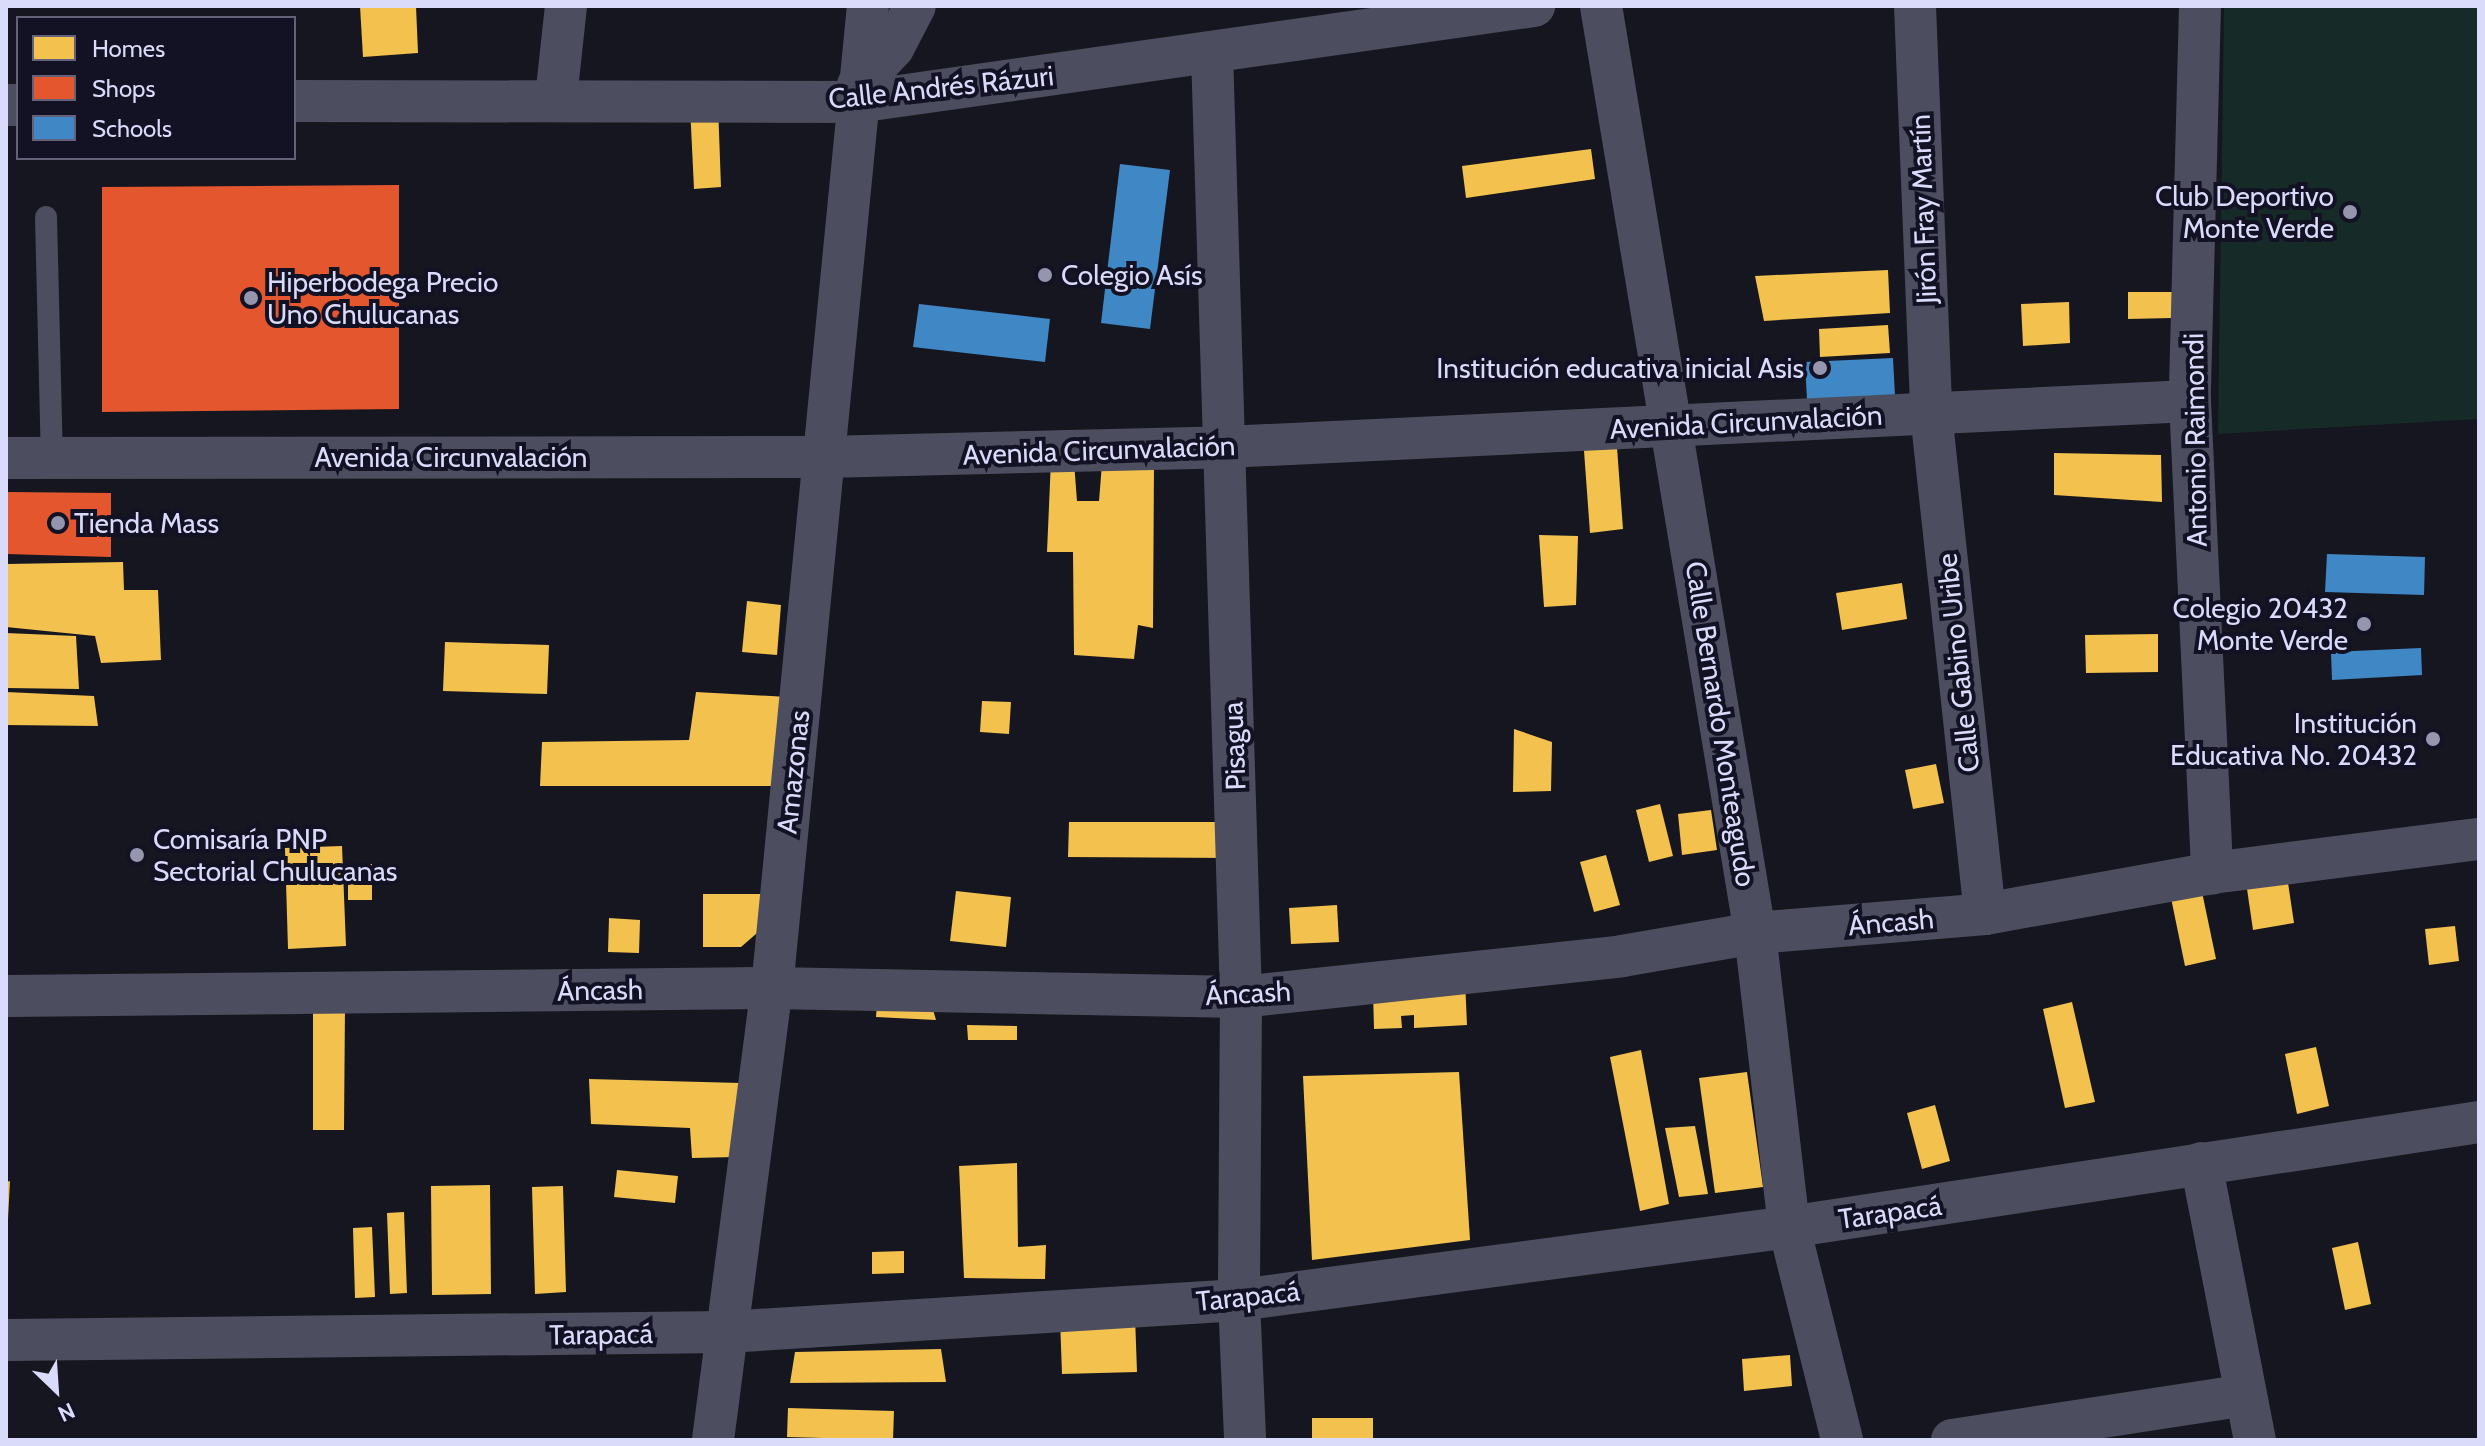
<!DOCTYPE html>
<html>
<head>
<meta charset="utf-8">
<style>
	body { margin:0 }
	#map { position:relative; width:2485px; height:1446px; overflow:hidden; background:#161620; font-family:Cabin,sans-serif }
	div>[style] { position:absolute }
	.green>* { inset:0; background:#162a28 }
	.homes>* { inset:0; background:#f2c14e }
	.shops>* { inset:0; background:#e4572e }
	.schools>* { inset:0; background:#3f88c5 }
	.service>* { height:22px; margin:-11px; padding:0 11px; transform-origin:11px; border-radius:11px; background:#4c4e5f }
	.minor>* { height:42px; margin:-21px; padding:0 21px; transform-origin:21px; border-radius:21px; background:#4c4e5f }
	.dots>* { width:22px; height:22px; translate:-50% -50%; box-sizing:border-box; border:4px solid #131224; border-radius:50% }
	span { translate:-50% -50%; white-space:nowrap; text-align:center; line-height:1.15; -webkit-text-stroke:8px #131224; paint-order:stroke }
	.street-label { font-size:28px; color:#dadafa }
	.poi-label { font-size:28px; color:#dadafa }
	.right { translate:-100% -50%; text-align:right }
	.left { translate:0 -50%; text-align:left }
	.frame { position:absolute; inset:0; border:8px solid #dadafa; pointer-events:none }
	.legend { position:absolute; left:16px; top:16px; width:280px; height:144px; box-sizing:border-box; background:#131224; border:2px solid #63627a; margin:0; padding:10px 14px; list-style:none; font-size:24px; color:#dadafa }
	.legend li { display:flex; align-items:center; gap:16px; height:40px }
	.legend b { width:40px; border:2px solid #63627a }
	.north { position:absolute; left:16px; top:1350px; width:80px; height:80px; -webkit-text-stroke:6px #131224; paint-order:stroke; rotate:155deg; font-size:22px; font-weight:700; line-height:32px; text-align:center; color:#dadafa }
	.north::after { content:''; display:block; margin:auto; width:28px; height:36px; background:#dadafa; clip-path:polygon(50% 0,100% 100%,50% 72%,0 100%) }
</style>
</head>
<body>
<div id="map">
	<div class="green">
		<i style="clip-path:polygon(2224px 6px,2479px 6px,2479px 419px,2218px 434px)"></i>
	</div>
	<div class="homes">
		<i style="clip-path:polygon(360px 6px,416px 6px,418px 53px,363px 57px)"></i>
		<i style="clip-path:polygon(718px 105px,721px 187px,694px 189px,690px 106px)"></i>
		<i style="clip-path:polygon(1591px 149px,1595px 179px,1466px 198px,1462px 166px)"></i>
		<i style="clip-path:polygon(1888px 270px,1890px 313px,1764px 321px,1755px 276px)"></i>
		<i style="clip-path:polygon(2128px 292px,2172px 292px,2172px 318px,2128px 319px)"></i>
		<i style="clip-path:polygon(2069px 302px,2070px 343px,2023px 346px,2021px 304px)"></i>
		<i style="clip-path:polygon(1888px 325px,1890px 353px,1820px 357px,1819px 329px)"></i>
		<i style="clip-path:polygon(1616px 434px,1623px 529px,1590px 533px,1583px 437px)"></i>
		<i style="clip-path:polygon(2054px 453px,2161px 455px,2162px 502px,2054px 495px)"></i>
		<i style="clip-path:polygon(1051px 460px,1074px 462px,1077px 501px,1099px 501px,1102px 464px,1154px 465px,1153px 628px,1138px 625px,1134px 659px,1074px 655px,1073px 552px,1047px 552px)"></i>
		<i style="clip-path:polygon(1539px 535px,1578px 536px,1576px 605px,1544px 607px)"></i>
		<i style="clip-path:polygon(123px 562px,124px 590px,158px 590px,161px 660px,101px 663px,95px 636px,6px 627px,6px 564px)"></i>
		<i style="clip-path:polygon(1902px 583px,1907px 619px,1842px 630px,1836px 593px)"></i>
		<i style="clip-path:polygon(747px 601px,781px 605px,777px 655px,742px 652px)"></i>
		<i style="clip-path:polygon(6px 633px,76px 636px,79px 689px,6px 688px)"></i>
		<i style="clip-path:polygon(2158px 634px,2158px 672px,2086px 673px,2085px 635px)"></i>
		<i style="clip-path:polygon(445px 642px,549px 645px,547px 694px,443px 691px)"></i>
		<i style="clip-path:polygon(6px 692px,94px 696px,98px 726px,6px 725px)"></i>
		<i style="clip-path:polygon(696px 692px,788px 697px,782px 786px,540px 786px,542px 742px,689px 740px)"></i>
		<i style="clip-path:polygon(982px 701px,1011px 702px,1009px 734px,980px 732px)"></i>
		<i style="clip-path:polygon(1514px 729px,1552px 742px,1551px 791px,1513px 792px)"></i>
		<i style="clip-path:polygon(1936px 764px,1944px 803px,1913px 809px,1905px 770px)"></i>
		<i style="clip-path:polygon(1660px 804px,1673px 856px,1649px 862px,1636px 810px)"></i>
		<i style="clip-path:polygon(1711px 810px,1717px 850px,1682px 855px,1678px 814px)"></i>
		<i style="clip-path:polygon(1069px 822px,1234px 822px,1233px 858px,1068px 857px)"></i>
		<i style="clip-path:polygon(342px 846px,346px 946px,288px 949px,285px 848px)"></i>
		<i style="clip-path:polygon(1606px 855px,1620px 905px,1594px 912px,1580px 862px)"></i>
		<i style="clip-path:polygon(372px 864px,372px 900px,348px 900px,348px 865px)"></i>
		<i style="clip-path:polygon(2287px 876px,2294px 923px,2253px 930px,2246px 882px)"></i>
		<i style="clip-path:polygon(956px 891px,1011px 897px,1006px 947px,950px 941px)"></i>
		<i style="clip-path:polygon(2202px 892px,2216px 959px,2185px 966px,2171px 898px)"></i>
		<i style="clip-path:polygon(703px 894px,771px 894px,771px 921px,741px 947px,703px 947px)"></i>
		<i style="clip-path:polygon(1337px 905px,1339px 942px,1291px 944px,1289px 908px)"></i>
		<i style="clip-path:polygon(609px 918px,640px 920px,639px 953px,608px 952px)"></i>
		<i style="clip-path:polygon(2455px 926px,2459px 961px,2429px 965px,2425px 929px)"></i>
		<i style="clip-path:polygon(1465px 980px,1467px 1025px,1414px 1028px,1414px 1015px,1401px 1016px,1402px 1028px,1374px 1029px,1373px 991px)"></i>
		<i style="clip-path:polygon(2072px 1002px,2095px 1102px,2065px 1108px,2043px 1009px)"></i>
		<i style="clip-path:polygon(877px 1004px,932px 1006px,936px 1020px,876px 1017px)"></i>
		<i style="clip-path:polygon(313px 1005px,345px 1005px,344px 1130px,313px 1130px)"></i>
		<i style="clip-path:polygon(967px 1025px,1017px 1026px,1017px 1040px,968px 1040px)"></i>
		<i style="clip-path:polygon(2316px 1047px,2329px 1106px,2297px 1114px,2285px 1054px)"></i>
		<i style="clip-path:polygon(1641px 1050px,1669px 1204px,1640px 1211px,1610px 1057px)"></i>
		<i style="clip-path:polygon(1459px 1072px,1470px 1240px,1312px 1260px,1303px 1076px)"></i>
		<i style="clip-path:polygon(1747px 1072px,1763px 1187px,1715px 1193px,1699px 1078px)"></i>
		<i style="clip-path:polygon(589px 1079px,741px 1083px,735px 1157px,692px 1158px,690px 1128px,591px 1124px)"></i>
		<i style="clip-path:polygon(1935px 1105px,1950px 1161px,1922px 1169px,1907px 1113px)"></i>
		<i style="clip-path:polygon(1695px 1126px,1708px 1194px,1679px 1197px,1665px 1128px)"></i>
		<i style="clip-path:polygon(1017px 1163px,1018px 1247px,1046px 1245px,1045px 1279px,964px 1278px,959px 1166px)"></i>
		<i style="clip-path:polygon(617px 1170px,678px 1176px,675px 1203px,614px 1197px)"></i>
		<i style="clip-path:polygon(10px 1181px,8px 1219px,6px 1219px,6px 1182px)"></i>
		<i style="clip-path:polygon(490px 1185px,491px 1294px,432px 1295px,431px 1186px)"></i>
		<i style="clip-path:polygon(563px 1186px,566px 1292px,535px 1294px,532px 1187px)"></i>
		<i style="clip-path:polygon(404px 1212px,407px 1293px,390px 1294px,387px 1213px)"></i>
		<i style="clip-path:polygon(372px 1227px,375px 1297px,355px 1298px,353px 1228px)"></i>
		<i style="clip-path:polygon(2358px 1242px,2371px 1304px,2345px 1310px,2332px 1248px)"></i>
		<i style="clip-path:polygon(904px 1251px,904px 1273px,872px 1274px,872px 1252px)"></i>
		<i style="clip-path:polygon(1135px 1316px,1137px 1372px,1062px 1374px,1060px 1319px)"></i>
		<i style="clip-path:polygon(941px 1349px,946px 1382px,790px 1383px,795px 1352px)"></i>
		<i style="clip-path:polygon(1790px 1355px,1792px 1386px,1744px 1391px,1742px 1359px)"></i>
		<i style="clip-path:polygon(788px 1408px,894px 1411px,893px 1440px,787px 1437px)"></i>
		<i style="clip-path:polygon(1312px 1418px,1373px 1418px,1373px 1440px,1312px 1440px)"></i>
	</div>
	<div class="shops">
		<i style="clip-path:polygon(399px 185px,399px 409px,102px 412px,102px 187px)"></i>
		<i style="clip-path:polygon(6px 492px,111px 493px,111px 557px,6px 554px)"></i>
	</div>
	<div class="schools">
		<i style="clip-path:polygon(1120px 164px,1170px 170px,1150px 329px,1101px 323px)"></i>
		<i style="clip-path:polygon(919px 304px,1050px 319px,1045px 362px,913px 347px)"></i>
		<i style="clip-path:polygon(1893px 358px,1895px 396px,1807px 400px,1805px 362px)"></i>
		<i style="clip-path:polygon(2327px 554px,2425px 557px,2424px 595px,2325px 592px)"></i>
		<i style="clip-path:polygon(2421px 648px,2422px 675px,2332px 680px,2331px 652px)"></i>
	</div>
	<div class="service">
		<i style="left:46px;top:217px;width:240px;rotate:88.6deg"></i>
	</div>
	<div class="minor">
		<i style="left:1601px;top:6px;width:940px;rotate:80.57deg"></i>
		<i style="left:1755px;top:933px;width:296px;rotate:83.4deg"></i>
		<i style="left:1789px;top:1227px;width:219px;rotate:76deg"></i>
		<i style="left:1915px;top:6px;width:407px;rotate:87.7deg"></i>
		<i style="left:1931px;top:413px;width:504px;rotate:83.85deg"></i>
		<i style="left:2200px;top:6px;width:395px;rotate:91.5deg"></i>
		<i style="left:2190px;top:401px;width:473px;rotate:87.3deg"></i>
		<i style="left:1212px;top:53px;width:944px;rotate:88.24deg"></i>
		<i style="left:1241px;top:997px;width:303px;rotate:90.4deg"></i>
		<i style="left:1239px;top:1300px;width:140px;rotate:87.5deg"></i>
		<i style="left:858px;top:85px;width:51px;rotate:-46.6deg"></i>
		<i style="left:893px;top:48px;width:47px;rotate:-62.4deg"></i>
		<i style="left:556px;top:98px;width:93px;rotate:-83.8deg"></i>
		<i style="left:294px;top:101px;width:563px;rotate:0.1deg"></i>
		<i style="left:857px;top:102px;width:684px;rotate:-8.07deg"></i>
		<i style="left:6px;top:105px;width:12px"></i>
		<i style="left:6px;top:458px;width:818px;rotate:-0.07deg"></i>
		<i style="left:824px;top:457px;width:402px;rotate:-1.4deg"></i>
		<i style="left:1226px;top:447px;width:965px;rotate:-2.73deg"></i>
		<i style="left:6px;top:996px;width:766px;rotate:-0.6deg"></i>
		<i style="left:772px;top:988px;width:469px;rotate:1.1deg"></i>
		<i style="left:1241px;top:997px;width:383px;rotate:-6.1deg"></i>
		<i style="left:1622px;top:956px;width:135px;rotate:-9.8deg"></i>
		<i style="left:1755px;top:933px;width:231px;rotate:-4.7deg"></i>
		<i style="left:1985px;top:914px;width:231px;rotate:-10.2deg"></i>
		<i style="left:2212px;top:873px;width:269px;rotate:-7.3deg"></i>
		<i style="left:2201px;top:1163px;width:282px;rotate:79deg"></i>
		<i style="left:6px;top:1340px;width:720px;rotate:-0.64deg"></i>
		<i style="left:726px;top:1332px;width:514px;rotate:-3.57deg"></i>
		<i style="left:1239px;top:1300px;width:555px;rotate:-7.56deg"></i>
		<i style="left:1789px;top:1227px;width:698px;rotate:-8.65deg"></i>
		<i style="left:713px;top:1440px;width:456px;rotate:-82.6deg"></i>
		<i style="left:772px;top:988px;width:987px;rotate:-84.42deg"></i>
		<i style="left:1952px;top:1440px;width:296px;rotate:-8.7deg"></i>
	</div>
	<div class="dots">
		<i style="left:2350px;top:212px;background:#9595ae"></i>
		<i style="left:1045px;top:275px;background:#9595ae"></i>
		<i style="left:251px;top:298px;background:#9595ae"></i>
		<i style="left:1820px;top:368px;background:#9595ae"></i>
		<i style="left:58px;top:523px;background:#9595ae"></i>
		<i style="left:2364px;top:624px;background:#9595ae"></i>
		<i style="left:2433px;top:739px;background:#9595ae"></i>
		<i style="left:137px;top:855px;background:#9595ae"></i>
	</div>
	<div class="street-label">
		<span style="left:941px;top:87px;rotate:-6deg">Calle Andrés Rázuri</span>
		<span style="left:1923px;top:209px;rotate:-92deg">Jirón Fray Martín</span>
		<span style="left:1746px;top:422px;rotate:-3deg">Avenida Circunvalación</span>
		<span style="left:2195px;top:440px;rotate:-91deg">Antonio Raimondi</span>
		<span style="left:1099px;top:450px;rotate:-2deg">Avenida Circunvalación</span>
		<span style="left:451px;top:457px">Avenida Circunvalación</span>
		<span style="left:1958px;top:663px;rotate:-96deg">Calle Gabino Uribe</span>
		<span style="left:1721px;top:724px;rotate:81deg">Calle Bernardo Monteagudo</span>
		<span style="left:1234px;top:746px;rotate:-92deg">Pisagua</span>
		<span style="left:793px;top:772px;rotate:-84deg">Amazonas</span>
		<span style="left:1891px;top:922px;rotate:-5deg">Áncash</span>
		<span style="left:600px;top:990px;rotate:-1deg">Áncash</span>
		<span style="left:1248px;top:993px;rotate:-3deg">Áncash</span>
		<span style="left:1890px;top:1212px;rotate:-8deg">Tarapacá</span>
		<span style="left:1248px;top:1296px;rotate:-6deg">Tarapacá</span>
		<span style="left:601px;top:1334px;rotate:-1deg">Tarapacá</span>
	</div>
	<div class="poi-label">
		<span class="right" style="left:2334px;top:212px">Club Deportivo<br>Monte Verde</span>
		<span class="left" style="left:1061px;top:275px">Colegio Asís</span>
		<span class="left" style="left:267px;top:298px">Hiperbodega Precio<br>Uno Chulucanas</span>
		<span class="right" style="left:1804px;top:368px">Institución educativa inicial Asis</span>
		<span class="left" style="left:74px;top:523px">Tienda Mass</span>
		<span class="right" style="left:2348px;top:624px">Colegio 20432<br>Monte Verde</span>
		<span class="right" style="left:2417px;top:739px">Institución<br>Educativa No. 20432</span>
		<span class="left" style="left:153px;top:855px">Comisaría PNP<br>Sectorial Chulucanas</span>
	</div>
	<div class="frame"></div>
	<ul class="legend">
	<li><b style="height:22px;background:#f2c14e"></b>Homes</li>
	<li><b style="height:22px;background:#e4572e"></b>Shops</li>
	<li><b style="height:22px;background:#3f88c5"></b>Schools</li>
	</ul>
	<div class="north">N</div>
</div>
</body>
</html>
